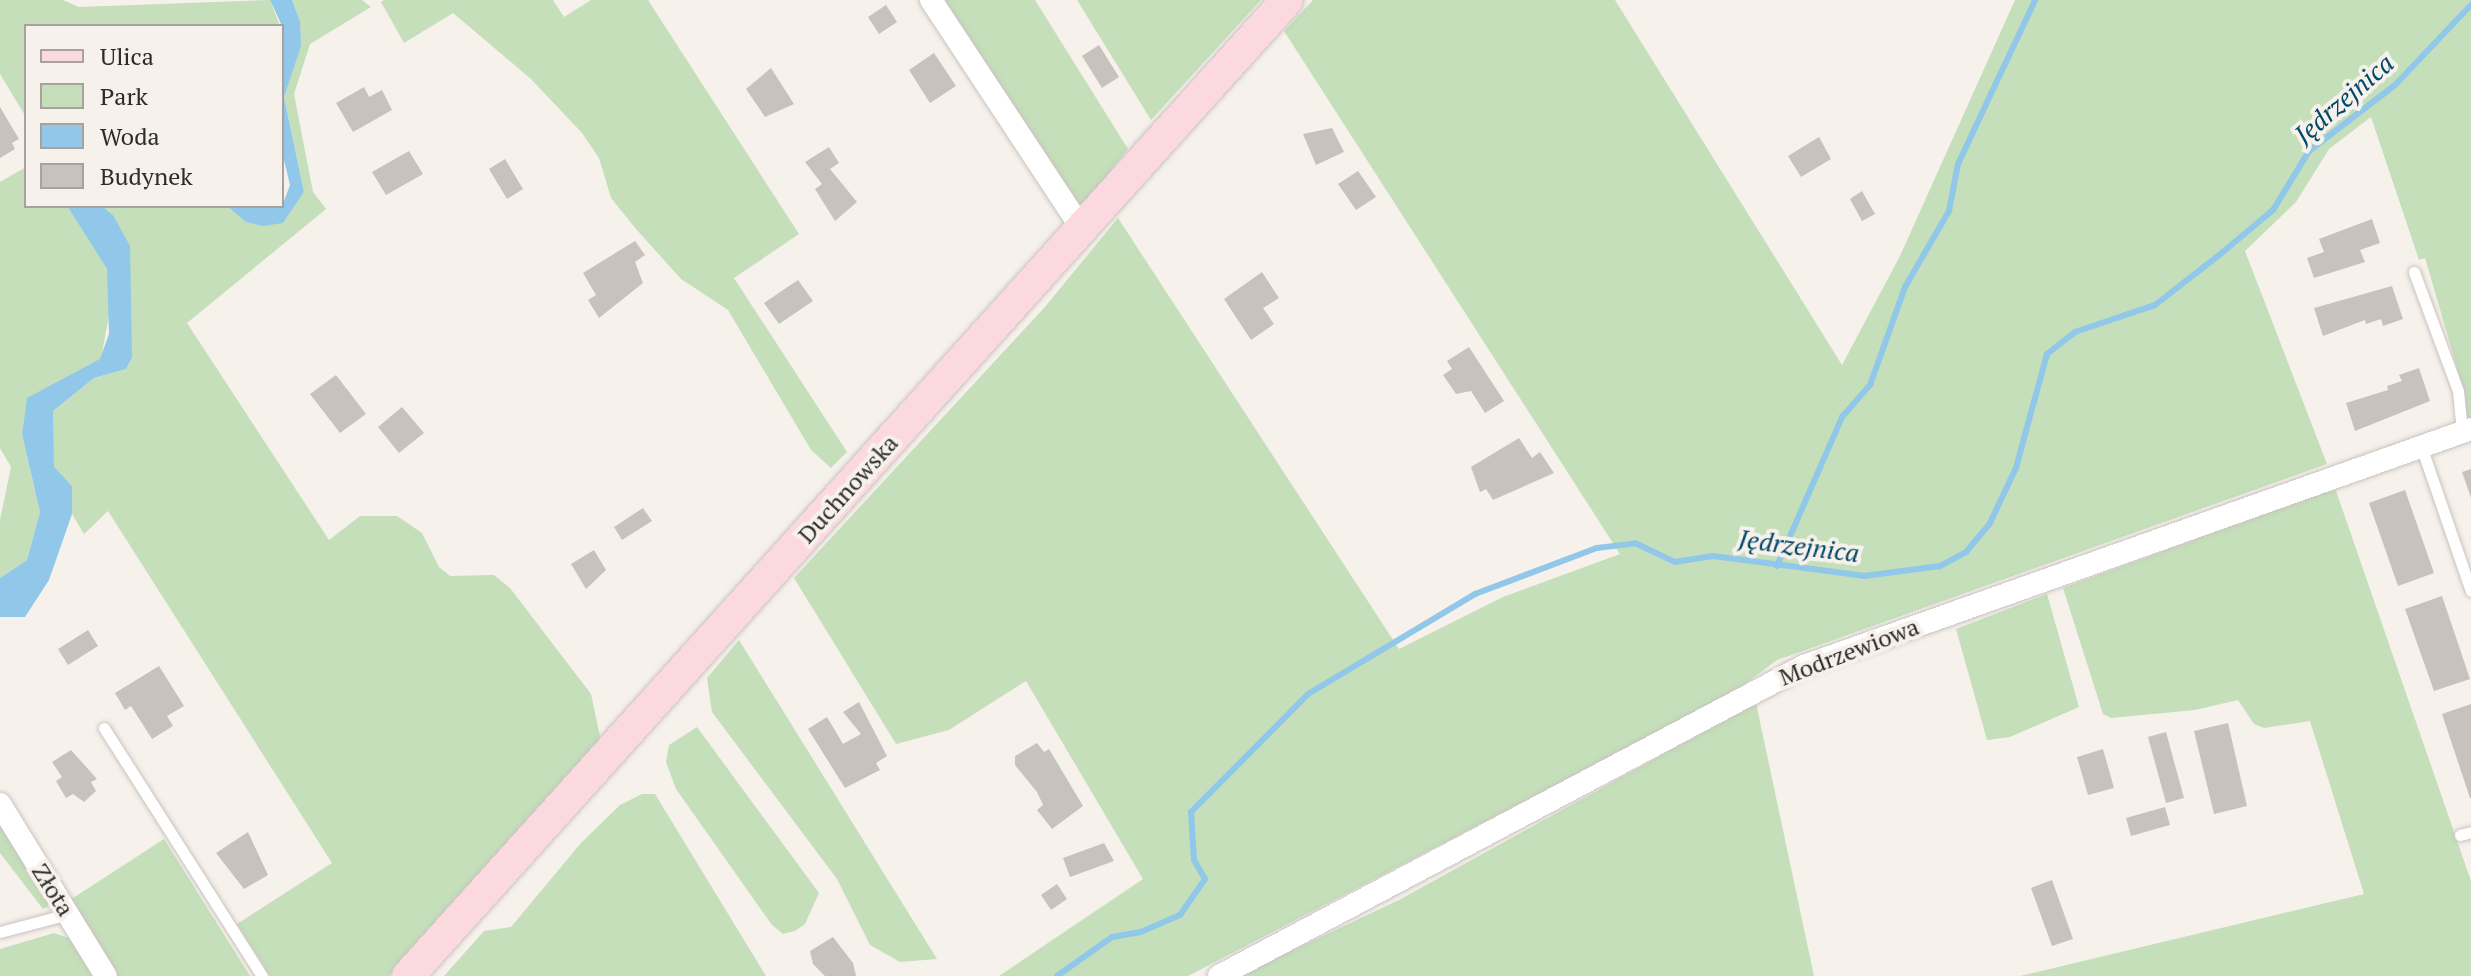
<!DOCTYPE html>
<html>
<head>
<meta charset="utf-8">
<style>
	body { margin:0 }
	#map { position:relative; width:2471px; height:976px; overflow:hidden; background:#f7f1ec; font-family:"PT Serif",serif }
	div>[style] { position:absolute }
	.green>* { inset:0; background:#c4dfba }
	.water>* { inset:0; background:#91c7e9 }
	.stream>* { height:6px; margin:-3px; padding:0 3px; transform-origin:3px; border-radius:3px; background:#91c7e9 }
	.building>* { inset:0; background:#c7c2bd }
	.roads { filter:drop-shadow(0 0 2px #c9c4bf) drop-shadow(0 0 2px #c9c4bf) }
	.lane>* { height:11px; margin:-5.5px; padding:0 5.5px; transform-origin:5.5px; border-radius:5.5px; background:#fff }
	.street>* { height:22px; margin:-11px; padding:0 11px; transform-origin:11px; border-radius:11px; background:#fff }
	.secondary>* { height:32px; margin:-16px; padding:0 16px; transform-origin:16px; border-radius:16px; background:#fbd9de }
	span { translate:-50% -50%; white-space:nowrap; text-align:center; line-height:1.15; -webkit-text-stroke:8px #f7f1ec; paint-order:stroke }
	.street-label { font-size:24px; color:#2e2c2a }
	.water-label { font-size:26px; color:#004868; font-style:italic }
	.legend { position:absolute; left:24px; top:24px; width:260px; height:184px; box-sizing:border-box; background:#f7f1ec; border:2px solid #a7a29e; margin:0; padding:10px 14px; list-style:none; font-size:24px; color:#2e2c2a }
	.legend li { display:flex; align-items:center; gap:16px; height:40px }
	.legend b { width:40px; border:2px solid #a7a29e }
</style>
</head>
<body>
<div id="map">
	<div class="green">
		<i style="clip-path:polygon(0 0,63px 0,79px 7px,270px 0,280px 26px,26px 26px,26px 117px,0 74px)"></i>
		<i style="clip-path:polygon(292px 0,362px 0,371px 7px,310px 44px,294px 94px,313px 192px,326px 209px,187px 323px,329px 540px,360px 516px,397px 516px,422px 533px,439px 567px,450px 576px,494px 575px,510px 588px,591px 694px,601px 741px,389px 976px,270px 976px,237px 924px,332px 863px,108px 511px,84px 534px,72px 514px,72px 486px,53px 467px,53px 411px,94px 378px,126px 369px,132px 358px,113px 215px,102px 206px,227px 206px,247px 222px,283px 223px,304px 192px,284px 97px,300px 21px)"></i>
		<i style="clip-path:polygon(384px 0,553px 0,564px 17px,591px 0,648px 0,799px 234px,734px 278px,847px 452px,831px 468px,811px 450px,728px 310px,681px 279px,636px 229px,611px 198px,599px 158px,582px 133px,531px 79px,453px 13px,404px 43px,381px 2px)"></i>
		<i style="clip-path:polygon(942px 0,1035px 0,1128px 149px,1082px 207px,1073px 204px)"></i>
		<i style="clip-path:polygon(1077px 0,1261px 0,1151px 120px)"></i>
		<i style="clip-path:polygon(1313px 0,1615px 0,1842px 365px,1900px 256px,2015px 0,2471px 0,2471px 418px,2467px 419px,2465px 395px,2425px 258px,2419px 260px,2371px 117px,2329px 149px,2296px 202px,2245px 251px,2327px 464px,1777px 660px,1734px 692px,1188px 976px,999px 976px,1143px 879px,1026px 681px,949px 730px,896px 744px,794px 578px,1044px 308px,1118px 218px,1399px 649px,1503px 597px,1620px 554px,1284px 31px)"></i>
		<i style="clip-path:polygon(26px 167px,26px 206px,67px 206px,107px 269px,111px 304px,101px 359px,27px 399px,22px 434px,40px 512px,27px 560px,0 578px,0 520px,11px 467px,0 448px,0 182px)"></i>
		<i style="clip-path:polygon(2335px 488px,2471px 881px,2471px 976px,2020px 976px,2364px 894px,2310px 721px,2264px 728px,2254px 724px,2238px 700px,2195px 710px,2111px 718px,2103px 714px,2063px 588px)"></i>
		<i style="clip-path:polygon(2047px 594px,2079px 707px,2010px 737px,1987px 740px,1956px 629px)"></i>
		<i style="clip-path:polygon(739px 640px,937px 959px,900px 962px,870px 945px,837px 879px,712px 712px,707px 678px)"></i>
		<i style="clip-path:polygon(1756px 703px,1814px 976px,1238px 976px,1399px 900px)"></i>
		<i style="clip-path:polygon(697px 727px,819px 893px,805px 924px,795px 931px,783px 934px,772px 925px,676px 789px,666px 762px,669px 745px)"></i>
		<i style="clip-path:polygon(642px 794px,655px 794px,766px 976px,444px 976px,484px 931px,511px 927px,581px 843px,620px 805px)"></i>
		<i style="clip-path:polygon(0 819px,53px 904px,43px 909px,0 853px)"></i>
		<i style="clip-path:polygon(164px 839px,250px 976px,117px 976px,70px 900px)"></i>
		<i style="clip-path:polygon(54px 933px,69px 938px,94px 976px,0 976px,0 949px)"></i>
	</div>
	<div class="water">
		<i style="clip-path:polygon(270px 0,292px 0,300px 21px,301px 46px,284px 97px,304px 192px,283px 223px,263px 226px,246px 222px,227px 206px,282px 206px,290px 185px,282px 152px,282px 26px)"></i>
		<i style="clip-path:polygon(67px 206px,102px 206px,113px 215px,130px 246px,132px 358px,126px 369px,94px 378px,53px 411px,54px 467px,72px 486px,72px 514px,49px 580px,25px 617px,0 617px,0 578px,27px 560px,40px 512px,22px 434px,27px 398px,100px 359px,109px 334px,107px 269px)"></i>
	</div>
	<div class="stream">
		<i style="left:1777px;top:566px;width:163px;rotate:-66.4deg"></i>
		<i style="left:1842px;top:417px;width:43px;rotate:-48.8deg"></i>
		<i style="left:1870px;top:385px;width:104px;rotate:-70.3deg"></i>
		<i style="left:1905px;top:287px;width:88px;rotate:-59.9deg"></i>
		<i style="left:1949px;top:211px;width:48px;rotate:-79.2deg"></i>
		<i style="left:1958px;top:164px;width:181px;rotate:-64.8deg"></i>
		<i style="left:1057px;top:976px;width:67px;rotate:-35.3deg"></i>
		<i style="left:1112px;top:937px;width:29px;rotate:-10deg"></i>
		<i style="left:1141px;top:932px;width:43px;rotate:-23.6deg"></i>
		<i style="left:1180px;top:915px;width:44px;rotate:-55.2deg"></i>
		<i style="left:1205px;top:879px;width:22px;rotate:-120deg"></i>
		<i style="left:1194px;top:860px;width:48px;rotate:-93.6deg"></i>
		<i style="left:1191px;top:812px;width:166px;rotate:-45.2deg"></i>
		<i style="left:1308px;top:694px;width:195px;rotate:-30.9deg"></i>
		<i style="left:1475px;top:594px;width:130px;rotate:-20.7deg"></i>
		<i style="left:1597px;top:548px;width:38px;rotate:-7deg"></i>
		<i style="left:1635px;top:543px;width:44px;rotate:25.4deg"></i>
		<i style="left:1675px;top:562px;width:38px;rotate:-9deg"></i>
		<i style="left:1713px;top:556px;width:152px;rotate:7.5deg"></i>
		<i style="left:1864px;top:576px;width:77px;rotate:-7.5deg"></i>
		<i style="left:1940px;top:566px;width:30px;rotate:-28deg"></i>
		<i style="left:1966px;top:552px;width:35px;rotate:-50deg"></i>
		<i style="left:1989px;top:525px;width:63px;rotate:-64.7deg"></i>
		<i style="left:2016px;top:468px;width:118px;rotate:-74.8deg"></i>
		<i style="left:2047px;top:354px;width:36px;rotate:-38deg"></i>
		<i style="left:2075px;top:332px;width:84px;rotate:-18.6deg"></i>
		<i style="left:2155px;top:305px;width:80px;rotate:-37.9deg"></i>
		<i style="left:2218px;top:256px;width:72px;rotate:-39.9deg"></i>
		<i style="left:2273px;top:210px;width:69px;rotate:-58.6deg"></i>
		<i style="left:2309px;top:151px;width:108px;rotate:-37.5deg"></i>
		<i style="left:2395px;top:85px;width:110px;rotate:-46.5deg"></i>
	</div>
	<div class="building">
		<i style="clip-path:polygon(886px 5px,897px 22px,879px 34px,868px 17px)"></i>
		<i style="clip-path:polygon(1099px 45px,1119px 77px,1102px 88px,1082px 56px)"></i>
		<i style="clip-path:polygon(934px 53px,956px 86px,930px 103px,909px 70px)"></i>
		<i style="clip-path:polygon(771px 68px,794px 104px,765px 117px,746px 89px)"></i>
		<i style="clip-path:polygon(364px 87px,369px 97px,382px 90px,392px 110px,353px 132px,336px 103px)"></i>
		<i style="clip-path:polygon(0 107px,19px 139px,12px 143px,15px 149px,0 158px)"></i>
		<i style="clip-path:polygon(1332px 128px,1344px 152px,1316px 165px,1303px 134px)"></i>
		<i style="clip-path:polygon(1819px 137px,1831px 159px,1801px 177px,1788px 156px)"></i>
		<i style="clip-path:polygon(829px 147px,839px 163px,830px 169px,857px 202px,835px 221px,815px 189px,822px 184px,805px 162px)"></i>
		<i style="clip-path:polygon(409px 151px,423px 174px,386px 195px,372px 172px)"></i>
		<i style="clip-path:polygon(505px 159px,523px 189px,507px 199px,489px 169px)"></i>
		<i style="clip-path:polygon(1358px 171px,1376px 197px,1356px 210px,1338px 184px)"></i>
		<i style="clip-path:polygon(1862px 191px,1875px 214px,1862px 221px,1850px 199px)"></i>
		<i style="clip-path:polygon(2372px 219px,2380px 243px,2360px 250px,2365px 262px,2314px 278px,2307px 258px,2324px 252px,2319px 239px)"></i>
		<i style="clip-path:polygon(635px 241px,645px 255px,635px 262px,643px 283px,599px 318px,588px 300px,596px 295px,583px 273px)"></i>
		<i style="clip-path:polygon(1262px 272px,1279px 298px,1263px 308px,1274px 324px,1251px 340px,1224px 299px)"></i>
		<i style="clip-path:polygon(798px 280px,813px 301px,779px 324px,764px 303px)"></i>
		<i style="clip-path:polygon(2392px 286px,2403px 319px,2383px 326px,2381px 319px,2366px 324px,2365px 320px,2323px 336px,2314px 308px)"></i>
		<i style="clip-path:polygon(1469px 347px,1504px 401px,1485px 413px,1471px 391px,1456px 394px,1443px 375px,1452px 369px,1447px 361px)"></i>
		<i style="clip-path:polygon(2419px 368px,2430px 401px,2355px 431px,2346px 403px,2388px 390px,2387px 386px,2402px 381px,2399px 375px)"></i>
		<i style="clip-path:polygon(336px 375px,366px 414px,340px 433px,310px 394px)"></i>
		<i style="clip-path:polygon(402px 407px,424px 433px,399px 453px,378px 427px)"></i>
		<i style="clip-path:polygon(1519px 438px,1532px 458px,1540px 452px,1554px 473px,1493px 500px,1486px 489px,1480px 492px,1471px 467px)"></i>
		<i style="clip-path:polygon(2471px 469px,2471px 498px,2462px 472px)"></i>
		<i style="clip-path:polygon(2405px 490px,2434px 573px,2398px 586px,2369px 503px)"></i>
		<i style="clip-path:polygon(643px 508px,652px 521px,622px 540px,614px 527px)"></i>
		<i style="clip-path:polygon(594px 550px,606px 570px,586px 589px,571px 564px)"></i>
		<i style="clip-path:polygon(2442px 596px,2470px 679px,2434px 691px,2405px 609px)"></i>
		<i style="clip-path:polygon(88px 630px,98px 646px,68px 665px,58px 649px)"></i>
		<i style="clip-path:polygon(159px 666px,184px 706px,167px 716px,173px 726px,152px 739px,131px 706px,125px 710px,115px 693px)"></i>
		<i style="clip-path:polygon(859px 702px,887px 756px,876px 763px,880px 770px,845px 788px,808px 729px,827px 717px,843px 744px,861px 734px,843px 712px)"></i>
		<i style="clip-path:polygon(2471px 704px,2471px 798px,2470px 798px,2442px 714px)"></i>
		<i style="clip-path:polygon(2228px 723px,2247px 806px,2214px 814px,2194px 731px)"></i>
		<i style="clip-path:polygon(2166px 732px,2184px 798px,2166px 803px,2148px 737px)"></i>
		<i style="clip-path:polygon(1037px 743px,1044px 752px,1049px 749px,1083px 806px,1052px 829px,1037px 810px,1043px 805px,1037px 792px,1015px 765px,1015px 756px)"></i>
		<i style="clip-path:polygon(2103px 749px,2114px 788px,2088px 795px,2077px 757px)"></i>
		<i style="clip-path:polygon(71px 750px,97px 779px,91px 782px,96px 791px,84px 802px,73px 794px,66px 798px,56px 781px,62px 777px,52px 762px)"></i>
		<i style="clip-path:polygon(2165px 807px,2170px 825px,2131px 836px,2126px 818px)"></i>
		<i style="clip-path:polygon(248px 832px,268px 875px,244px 889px,216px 853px)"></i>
		<i style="clip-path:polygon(1104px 843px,1114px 861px,1070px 877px,1063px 858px)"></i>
		<i style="clip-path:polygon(2052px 880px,2073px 939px,2052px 946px,2031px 888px)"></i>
		<i style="clip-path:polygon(1057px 884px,1067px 899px,1051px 910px,1041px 895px)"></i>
		<i style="clip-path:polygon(833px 937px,853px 963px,856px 976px,825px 976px,813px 964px,810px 951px)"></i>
	</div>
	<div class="roads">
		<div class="lane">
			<i style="left:2414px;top:272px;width:127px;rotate:69.7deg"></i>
			<i style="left:2458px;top:391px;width:41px;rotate:84.4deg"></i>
			<i style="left:2421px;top:446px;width:153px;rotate:71deg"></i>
			<i style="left:104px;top:728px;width:294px;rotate:57.5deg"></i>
			<i style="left:2460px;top:835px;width:11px;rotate:-15deg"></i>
			<i style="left:0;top:932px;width:70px;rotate:-14.8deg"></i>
		</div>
		<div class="street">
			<i style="left:931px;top:0;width:274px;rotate:56.6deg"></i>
			<i style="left:0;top:804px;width:202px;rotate:58.4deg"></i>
			<i style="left:1219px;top:976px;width:662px;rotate:-27.92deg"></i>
			<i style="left:1804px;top:666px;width:708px;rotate:-19.56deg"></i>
		</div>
		<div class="secondary">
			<i style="left:408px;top:976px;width:1313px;rotate:-47.99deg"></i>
		</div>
	</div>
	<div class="street-label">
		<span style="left:848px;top:489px;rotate:-48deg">Duchnowska</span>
		<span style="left:1849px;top:652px;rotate:-21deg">Modrzewiowa</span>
		<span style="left:53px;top:890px;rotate:58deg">Złota</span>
	</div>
	<div class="water-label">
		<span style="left:2344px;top:99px;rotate:-41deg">Jędrzejnica</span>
		<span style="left:1799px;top:546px;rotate:7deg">Jędrzejnica</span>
	</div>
	<ul class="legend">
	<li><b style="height:10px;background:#fbd9de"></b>Ulica</li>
	<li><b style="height:22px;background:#c4dfba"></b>Park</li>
	<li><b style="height:22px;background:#91c7e9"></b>Woda</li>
	<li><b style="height:22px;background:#c7c2bd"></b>Budynek</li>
	</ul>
</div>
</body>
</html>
